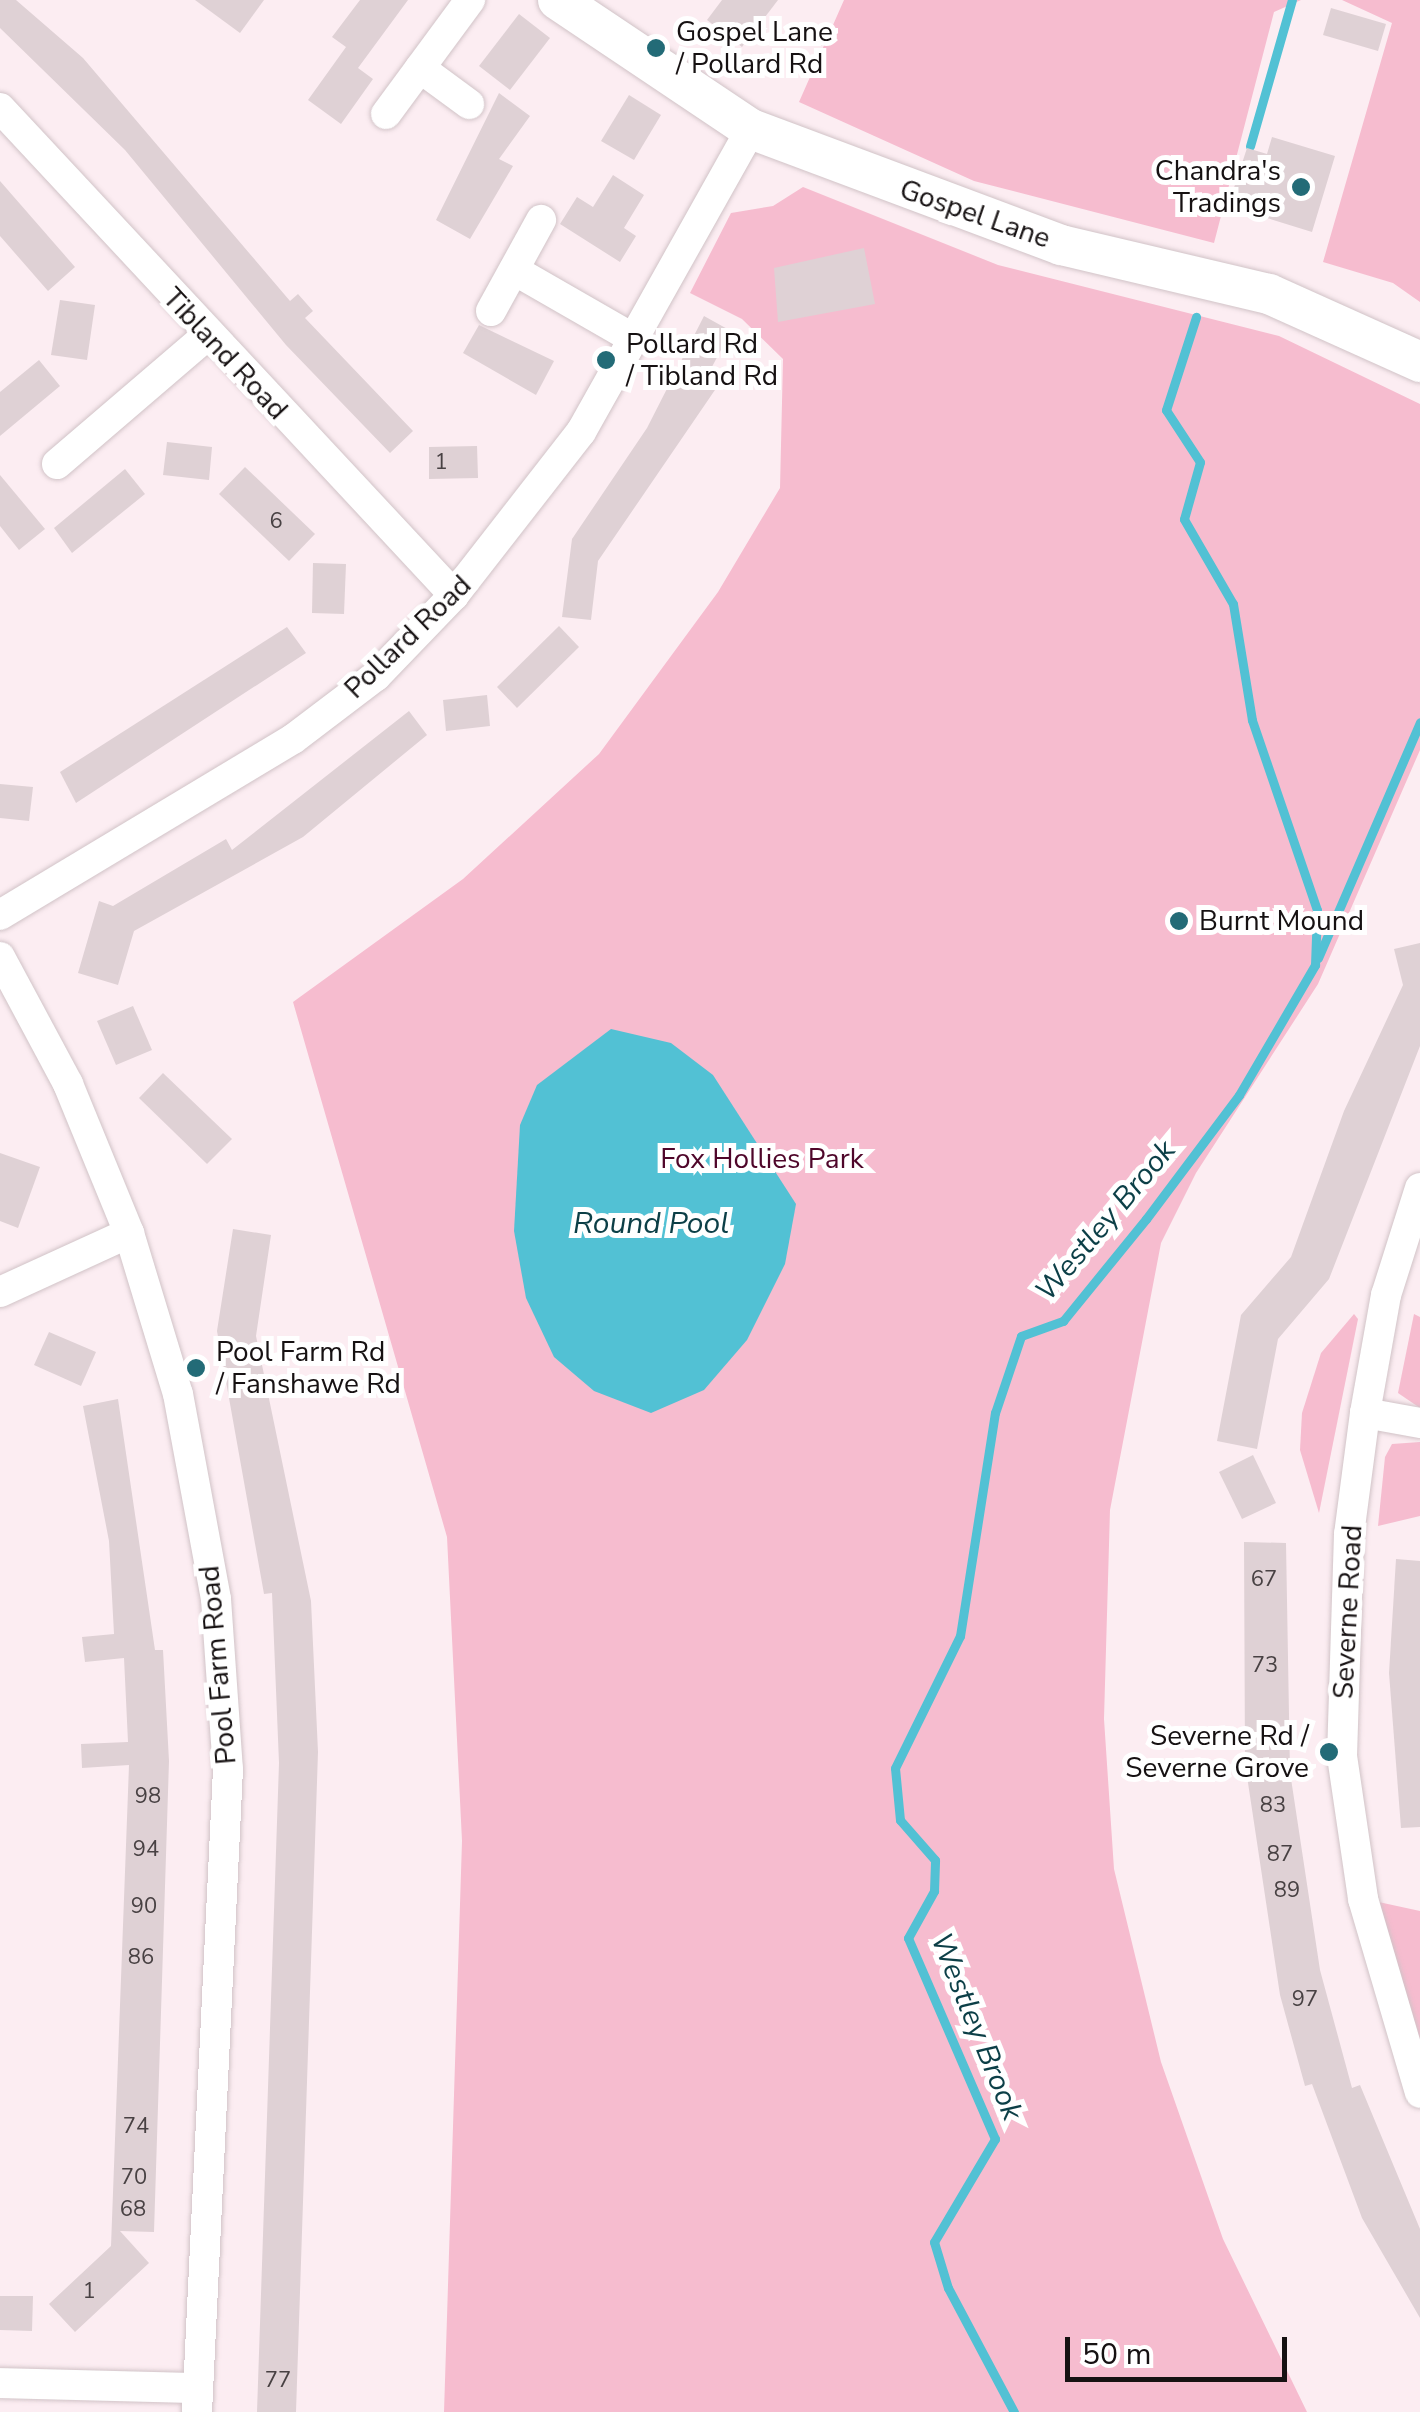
<!DOCTYPE html>
<html>
<head>
<meta charset="utf-8">
<style>
	body { margin:0 }
	#map { position:relative; width:1420px; height:2412px; overflow:hidden; background:#fcedf2; font-family:"Nunito Sans",sans-serif }
	div>[style] { position:absolute }
	.green>* { inset:0; background:#f6bccf }
	.water>* { inset:0; background:#52c1d4 }
	.stream>* { height:9px; margin:-4.5px; padding:0 4.5px; transform-origin:4.5px; border-radius:4.5px; background:#52c1d4 }
	.building>* { inset:0; background:#dfd1d5 }
	.roads { filter:drop-shadow(0 0 2px #d1c3c7) drop-shadow(0 0 2px #d1c3c7) }
	.minor>* { height:30px; margin:-15px; padding:0 15px; transform-origin:15px; border-radius:15px; background:#fff }
	.tertiary>* { height:40px; margin:-20px; padding:0 20px; transform-origin:20px; border-radius:20px; background:#fff }
	.dots>* { width:28px; height:28px; translate:-50% -50%; box-sizing:border-box; border:5px solid #fff; border-radius:50% }
	span { translate:-50% -50%; white-space:nowrap; text-align:center; line-height:1.15; -webkit-text-stroke:10px #fff; paint-order:stroke }
	.number-label { font-size:22px; color:#484143 }
	.number-label span { -webkit-text-stroke-width:0 }
	.poi-label { font-size:28px; color:#161112 }
	.left { translate:0 -50%; text-align:left }
	.right { translate:-100% -50%; text-align:right }
	.street-label { font-size:28px; color:#161112 }
	.park-label { font-size:28px; color:#4f062a }
	.water-label { font-size:30px; color:#0c3f47; font-style:italic }
	.scale { position:absolute; left:1065px; top:2337px; width:222px; height:45px; box-sizing:border-box; border:5px solid #161112; border-top:0; padding-left:12px; font-size:30px; line-height:35px; white-space:nowrap; color:#161112; -webkit-text-stroke:8px #fff; paint-order:stroke }
</style>
</head>
<body>
<div id="map">
	<div class="green">
		<i style="clip-path:polygon(844px 0,1301px 0,1274px 12px,1214px 243px,974px 181px,799px 102px)"></i>
		<i style="clip-path:polygon(1342px 0,1420px 0,1420px 302px,1393px 283px,1323px 262px,1392px 23px)"></i>
		<i style="clip-path:polygon(803px 187px,998px 265px,1279px 336px,1420px 404px,1420px 750px,1318px 984px,1196px 1173px,1161px 1243px,1110px 1510px,1104px 1719px,1114px 1869px,1161px 2062px,1223px 2239px,1307px 2412px,444px 2412px,462px 1841px,447px 1537px,293px 1002px,463px 879px,599px 754px,718px 592px,780px 488px,783px 359px,742px 319px,690px 293px,731px 213px,773px 206px)"></i>
		<i style="clip-path:polygon(1354px 1314px,1358px 1319px,1319px 1513px,1300px 1450px,1302px 1413px,1321px 1353px)"></i>
		<i style="clip-path:polygon(1414px 1314px,1420px 1317px,1420px 1408px,1398px 1393px)"></i>
		<i style="clip-path:polygon(1420px 1442px,1420px 1516px,1378px 1526px,1385px 1457px,1392px 1444px)"></i>
		<i style="clip-path:polygon(1374px 1901px,1420px 1911px,1420px 2066px)"></i>
	</div>
	<div class="water">
		<i style="clip-path:polygon(611px 1029px,671px 1043px,713px 1075px,796px 1204px,785px 1264px,747px 1340px,704px 1390px,651px 1413px,594px 1391px,554px 1357px,526px 1298px,514px 1231px,520px 1125px,537px 1085px)"></i>
	</div>
	<div class="stream">
		<i style="left:1250px;top:146px;width:152px;rotate:-74deg"></i>
		<i style="left:1318px;top:958px;width:257px;rotate:-66.6deg"></i>
		<i style="left:1014px;top:2412px;width:140px;rotate:-118deg"></i>
		<i style="left:948px;top:2288px;width:48px;rotate:-106.9deg"></i>
		<i style="left:934px;top:2242px;width:120px;rotate:-59.4deg"></i>
		<i style="left:995px;top:2139px;width:219px;rotate:-113.4deg"></i>
		<i style="left:908px;top:1938px;width:54px;rotate:-61deg"></i>
		<i style="left:934px;top:1891px;width:31px;rotate:-88deg"></i>
		<i style="left:935px;top:1860px;width:53px;rotate:-131.2deg"></i>
		<i style="left:900px;top:1820px;width:52px;rotate:-95.5deg"></i>
		<i style="left:895px;top:1768px;width:147px;rotate:-63.8deg"></i>
		<i style="left:960px;top:1636px;width:226px;rotate:-81.1deg"></i>
		<i style="left:995px;top:1413px;width:81px;rotate:-71.3deg"></i>
		<i style="left:1021px;top:1336px;width:45px;rotate:-19.7deg"></i>
		<i style="left:1063px;top:1321px;width:132px;rotate:-50.9deg"></i>
		<i style="left:1146px;top:1219px;width:155px;rotate:-53.1deg"></i>
		<i style="left:1239px;top:1095px;width:151px;rotate:-59.7deg"></i>
		<i style="left:1315px;top:965px;width:55px;rotate:-87.9deg"></i>
		<i style="left:1317px;top:910px;width:201px;rotate:-108.9deg"></i>
		<i style="left:1252px;top:720px;width:118px;rotate:-99.3deg"></i>
		<i style="left:1233px;top:604px;width:98px;rotate:-120deg"></i>
		<i style="left:1184px;top:519px;width:59px;rotate:-74.3deg"></i>
		<i style="left:1200px;top:462px;width:62px;rotate:-123.2deg"></i>
		<i style="left:1166px;top:410px;width:98px;rotate:-72.1deg"></i>
	</div>
	<div class="building">
		<i style="clip-path:polygon(0 0,16px 0,83px 58px,290px 301px,298px 294px,313px 311px,305px 318px,413px 431px,390px 453px,286px 345px,125px 150px,0 28px)"></i>
		<i style="clip-path:polygon(195px 0,264px 0,240px 33px)"></i>
		<i style="clip-path:polygon(360px 0,408px 0,358px 68px,373px 79px,341px 124px,308px 100px,346px 47px,332px 37px)"></i>
		<i style="clip-path:polygon(722px 0,778px 0,742px 47px,707px 20px)"></i>
		<i style="clip-path:polygon(1331px 8px,1386px 24px,1378px 51px,1323px 35px)"></i>
		<i style="clip-path:polygon(519px 14px,550px 38px,510px 90px,479px 66px)"></i>
		<i style="clip-path:polygon(499px 93px,530px 116px,499px 159px,513px 166px,470px 239px,436px 220px)"></i>
		<i style="clip-path:polygon(629px 95px,661px 115px,634px 160px,601px 141px)"></i>
		<i style="clip-path:polygon(1272px 137px,1335px 156px,1312px 232px,1228px 206px,1247px 148px,1267px 154px)"></i>
		<i style="clip-path:polygon(613px 175px,644px 195px,624px 228px,636px 236px,620px 262px,560px 224px,577px 197px,593px 207px)"></i>
		<i style="clip-path:polygon(0 181px,75px 267px,48px 291px,0 236px)"></i>
		<i style="clip-path:polygon(864px 248px,875px 304px,778px 322px,774px 268px)"></i>
		<i style="clip-path:polygon(60px 300px,95px 305px,87px 360px,51px 355px)"></i>
		<i style="clip-path:polygon(704px 316px,731px 331px,705px 380px,717px 387px,598px 561px,591px 620px,562px 617px,572px 539px,647px 428px)"></i>
		<i style="clip-path:polygon(479px 325px,554px 361px,536px 395px,463px 353px)"></i>
		<i style="clip-path:polygon(39px 360px,60px 386px,0 436px,0 392px)"></i>
		<i style="clip-path:polygon(167px 442px,212px 447px,209px 480px,163px 475px)"></i>
		<i style="clip-path:polygon(477px 446px,478px 478px,429px 479px,429px 447px)"></i>
		<i style="clip-path:polygon(245px 467px,315px 534px,289px 561px,219px 494px)"></i>
		<i style="clip-path:polygon(125px 469px,145px 494px,72px 553px,54px 528px)"></i>
		<i style="clip-path:polygon(0 475px,45px 529px,19px 550px,0 526px)"></i>
		<i style="clip-path:polygon(313px 563px,346px 564px,344px 614px,312px 613px)"></i>
		<i style="clip-path:polygon(559px 626px,579px 647px,517px 708px,497px 687px)"></i>
		<i style="clip-path:polygon(287px 627px,306px 653px,76px 803px,60px 772px)"></i>
		<i style="clip-path:polygon(487px 695px,490px 726px,446px 731px,443px 700px)"></i>
		<i style="clip-path:polygon(409px 711px,427px 735px,303px 837px,134px 931px,118px 985px,78px 973px,99px 901px,113px 906px,226px 839px,232px 850px)"></i>
		<i style="clip-path:polygon(0 784px,33px 787px,29px 821px,0 818px)"></i>
		<i style="clip-path:polygon(1420px 943px,1420px 1046px,1329px 1279px,1278px 1339px,1257px 1449px,1217px 1441px,1241px 1315px,1291px 1257px,1344px 1111px,1403px 985px,1394px 949px)"></i>
		<i style="clip-path:polygon(133px 1006px,152px 1050px,116px 1065px,97px 1021px)"></i>
		<i style="clip-path:polygon(163px 1073px,232px 1139px,207px 1164px,139px 1098px)"></i>
		<i style="clip-path:polygon(0 1153px,40px 1167px,18px 1228px,0 1221px)"></i>
		<i style="clip-path:polygon(233px 1229px,271px 1235px,256px 1336px,311px 1601px,318px 1752px,296px 2412px,257px 2412px,279px 1763px,272px 1593px,264px 1594px,217px 1331px)"></i>
		<i style="clip-path:polygon(49px 1332px,96px 1352px,81px 1386px,34px 1365px)"></i>
		<i style="clip-path:polygon(118px 1399px,155px 1650px,163px 1650px,169px 1761px,154px 2232px,120px 2231px,149px 2263px,75px 2332px,49px 2304px,111px 2246px,129px 1765px,82px 1768px,81px 1744px,128px 1742px,124px 1658px,85px 1662px,82px 1637px,114px 1634px,109px 1541px,83px 1406px)"></i>
		<i style="clip-path:polygon(1253px 1455px,1276px 1503px,1242px 1519px,1219px 1472px)"></i>
		<i style="clip-path:polygon(1244px 1542px,1286px 1543px,1290px 1772px,1320px 1970px,1352px 2088px,1360px 2085px,1420px 2229px,1420px 2318px,1362px 2218px,1312px 2084px,1305px 2086px,1280px 1995px,1245px 1763px)"></i>
		<i style="clip-path:polygon(1396px 1559px,1420px 1561px,1420px 1827px,1401px 1828px,1389px 1673px)"></i>
		<i style="clip-path:polygon(0 2296px,33px 2296px,32px 2331px,0 2330px)"></i>
	</div>
	<div class="roads">
		<div class="minor">
			<i style="left:420px;top:68px;width:61px;rotate:36.3deg"></i>
			<i style="left:0;top:108px;width:666px;rotate:47.01deg"></i>
			<i style="left:386px;top:114px;width:142px;rotate:-53.6deg"></i>
			<i style="left:514px;top:270px;width:138px;rotate:29.9deg"></i>
			<i style="left:491px;top:311px;width:104px;rotate:-61.2deg"></i>
			<i style="left:57px;top:464px;width:195px;rotate:-40.6deg"></i>
			<i style="left:0;top:915px;width:342px;rotate:-31deg"></i>
			<i style="left:293px;top:739px;width:104px;rotate:-37.2deg"></i>
			<i style="left:376px;top:676px;width:112px;rotate:-46.1deg"></i>
			<i style="left:454px;top:595px;width:207px;rotate:-52.1deg"></i>
			<i style="left:581px;top:432px;width:347px;rotate:-60.7deg"></i>
			<i style="left:0;top:957px;width:144px;rotate:61.8deg"></i>
			<i style="left:68px;top:1084px;width:161px;rotate:67.7deg"></i>
			<i style="left:129px;top:1233px;width:168px;rotate:73.1deg"></i>
			<i style="left:178px;top:1394px;width:208px;rotate:79.5deg"></i>
			<i style="left:216px;top:1599px;width:170px;rotate:86deg"></i>
			<i style="left:228px;top:1769px;width:644px;rotate:92.76deg"></i>
			<i style="left:1420px;top:1188px;width:112px;rotate:107.6deg"></i>
			<i style="left:1386px;top:1295px;width:120px;rotate:100.1deg"></i>
			<i style="left:1365px;top:1413px;width:122px;rotate:97.5deg"></i>
			<i style="left:1349px;top:1534px;width:222px;rotate:91.8deg"></i>
			<i style="left:1342px;top:1756px;width:145px;rotate:81.6deg"></i>
			<i style="left:1363px;top:1899px;width:202px;rotate:73.6deg"></i>
			<i style="left:0;top:1292px;width:142px;rotate:-24.6deg"></i>
			<i style="left:1365px;top:1413px;width:56px;rotate:10.3deg"></i>
			<i style="left:0;top:2383px;width:197px;rotate:1.5deg"></i>
		</div>
		<div class="tertiary">
			<i style="left:558px;top:0;width:232px;rotate:33.8deg"></i>
			<i style="left:751px;top:129px;width:331px;rotate:20.5deg"></i>
			<i style="left:1061px;top:245px;width:214px;rotate:13.3deg"></i>
			<i style="left:1269px;top:294px;width:166px;rotate:24.2deg"></i>
		</div>
	</div>
	<div class="dots">
		<i style="left:656px;top:48px;background:#236b77"></i>
		<i style="left:1301px;top:187px;background:#236b77"></i>
		<i style="left:606px;top:360px;background:#236b77"></i>
		<i style="left:1179px;top:921px;background:#236b77"></i>
		<i style="left:196px;top:1368px;background:#236b77"></i>
		<i style="left:1329px;top:1752px;background:#236b77"></i>
	</div>
	<div class="number-label">
		<span style="left:441px;top:463px">1</span>
		<span style="left:276px;top:522px">6</span>
		<span style="left:1264px;top:1580px">67</span>
		<span style="left:1265px;top:1666px">73</span>
		<span style="left:148px;top:1797px">98</span>
		<span style="left:1273px;top:1806px">83</span>
		<span style="left:146px;top:1850px">94</span>
		<span style="left:1280px;top:1855px">87</span>
		<span style="left:1287px;top:1891px">89</span>
		<span style="left:144px;top:1907px">90</span>
		<span style="left:141px;top:1958px">86</span>
		<span style="left:1305px;top:2000px">97</span>
		<span style="left:136px;top:2127px">74</span>
		<span style="left:134px;top:2178px">70</span>
		<span style="left:133px;top:2210px">68</span>
		<span style="left:89px;top:2292px">1</span>
		<span style="left:278px;top:2381px">77</span>
	</div>
	<div class="poi-label">
		<span class="left" style="left:676px;top:48px">Gospel Lane<br>/ Pollard Rd</span>
		<span class="right" style="left:1281px;top:187px">Chandra's<br>Tradings</span>
		<span class="left" style="left:626px;top:360px">Pollard Rd<br>/ Tibland Rd</span>
		<span class="left" style="left:1199px;top:921px">Burnt Mound</span>
		<span class="left" style="left:216px;top:1368px">Pool Farm Rd<br>/ Fanshawe Rd</span>
		<span class="right" style="left:1309px;top:1752px">Severne Rd /<br>Severne Grove</span>
	</div>
	<div class="street-label">
		<span style="left:975px;top:214px;rotate:19deg">Gospel Lane</span>
		<span style="left:225px;top:354px;rotate:47deg">Tibland Road</span>
		<span style="left:408px;top:637px;rotate:-44deg">Pollard Road</span>
		<span style="left:1348px;top:1612px;rotate:-87deg">Severne Road</span>
		<span style="left:218px;top:1665px;rotate:-95deg">Pool Farm Road</span>
	</div>
	<div class="park-label">
		<span style="left:762px;top:1159px">Fox Hollies Park</span>
	</div>
	<div class="water-label">
		<span style="left:1106px;top:1221px;rotate:-50deg">Westley Brook</span>
		<span style="left:651px;top:1224px">Round Pool</span>
		<span style="left:976px;top:2027px;rotate:68deg">Westley Brook</span>
	</div>
	<div class="scale">50 m</div>
</div>
</body>
</html>
